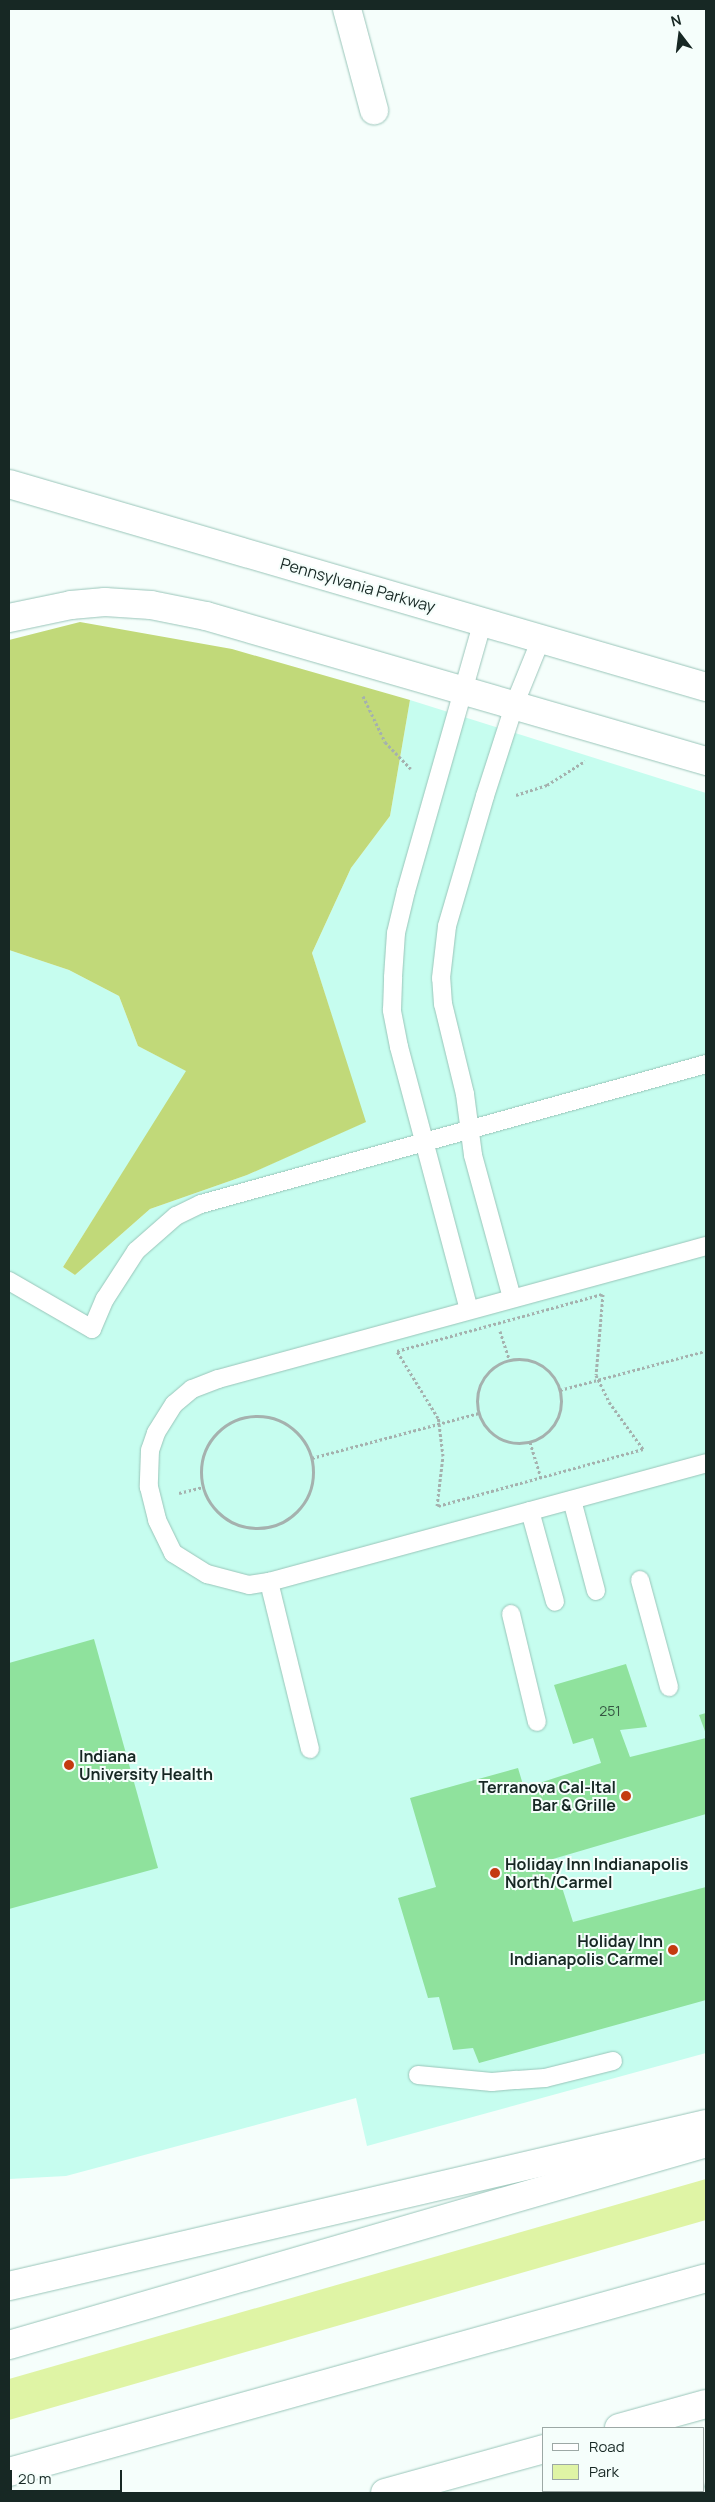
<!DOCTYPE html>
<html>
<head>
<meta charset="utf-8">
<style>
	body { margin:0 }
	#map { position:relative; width:715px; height:2502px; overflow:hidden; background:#f5fefb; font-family:Manrope,sans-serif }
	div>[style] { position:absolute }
	.built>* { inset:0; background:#c6fdef }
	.green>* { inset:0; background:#dff4a5 }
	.forest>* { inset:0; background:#c1d979 }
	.building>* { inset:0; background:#8fe29d }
	.path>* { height:3px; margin-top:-1.5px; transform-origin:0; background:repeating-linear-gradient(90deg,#a5b1ae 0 2.5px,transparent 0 5px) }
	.path>.ring { margin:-1.5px; padding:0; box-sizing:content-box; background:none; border:3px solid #a5b1ae; border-radius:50% }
	.roads { filter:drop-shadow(0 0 1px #99c5b9) drop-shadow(0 0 1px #99c5b9) }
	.service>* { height:18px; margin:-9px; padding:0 9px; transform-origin:9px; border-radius:9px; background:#fff }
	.minor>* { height:28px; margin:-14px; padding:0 14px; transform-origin:14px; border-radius:14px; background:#fff }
	.secondary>* { height:28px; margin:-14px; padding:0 14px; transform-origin:14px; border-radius:14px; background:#fff }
	.motorway>* { height:28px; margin:-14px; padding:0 14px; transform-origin:14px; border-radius:14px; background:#fff }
	.dots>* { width:14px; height:14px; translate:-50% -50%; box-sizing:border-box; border:2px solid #f5fefb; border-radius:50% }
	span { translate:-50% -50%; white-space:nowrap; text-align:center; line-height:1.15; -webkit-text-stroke:4px #f5fefb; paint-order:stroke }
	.number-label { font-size:14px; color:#355642 }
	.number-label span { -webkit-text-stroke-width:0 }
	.street-label { font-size:16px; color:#172824 }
	.poi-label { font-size:16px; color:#172824; font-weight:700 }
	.left { translate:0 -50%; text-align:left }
	.right { translate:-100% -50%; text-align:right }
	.frame { position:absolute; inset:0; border:10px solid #172824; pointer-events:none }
	.legend { position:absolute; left:542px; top:2427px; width:162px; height:65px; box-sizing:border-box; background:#f5fefb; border:1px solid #9ca8a5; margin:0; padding:6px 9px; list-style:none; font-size:15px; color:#172824 }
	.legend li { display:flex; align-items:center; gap:10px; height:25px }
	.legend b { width:25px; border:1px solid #9ca8a5 }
	.north { position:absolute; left:655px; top:10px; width:50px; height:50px; -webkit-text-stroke:4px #f5fefb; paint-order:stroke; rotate:345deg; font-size:14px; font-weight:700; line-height:20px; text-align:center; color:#172824 }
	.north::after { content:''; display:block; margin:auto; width:18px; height:22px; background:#172824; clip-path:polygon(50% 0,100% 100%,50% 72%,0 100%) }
	.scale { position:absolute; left:10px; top:2470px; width:112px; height:22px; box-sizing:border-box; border:2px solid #172824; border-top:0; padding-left:6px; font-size:15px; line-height:18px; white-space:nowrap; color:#172824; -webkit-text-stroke:4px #f5fefb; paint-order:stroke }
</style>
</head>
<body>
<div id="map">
	<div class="built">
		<i style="clip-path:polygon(410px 700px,706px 793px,706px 2053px,367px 2146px,356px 2098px,66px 2176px,9px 2179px,9px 950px,69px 970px,119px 996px,138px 1046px,187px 1071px,63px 1267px,75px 1275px,150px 1209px,247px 1175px,365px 1122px,312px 953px,351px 868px,390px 816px)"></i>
	</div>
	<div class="green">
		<i style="clip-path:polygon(706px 2179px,706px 2220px,9px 2420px,9px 2379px)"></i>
	</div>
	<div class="forest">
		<i style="clip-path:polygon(80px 622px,232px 649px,410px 700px,390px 816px,351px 868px,312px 953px,366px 1122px,247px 1175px,150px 1209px,75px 1275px,63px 1267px,186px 1071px,138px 1046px,119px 996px,69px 970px,9px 950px,9px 640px)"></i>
	</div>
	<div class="building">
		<i style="clip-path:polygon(94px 1639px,158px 1868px,9px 1909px,9px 1663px)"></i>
		<i style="clip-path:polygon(626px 1664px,647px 1727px,620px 1730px,630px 1757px,706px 1738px,706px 1814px,553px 1859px,573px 1922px,706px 1887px,706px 2000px,479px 2063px,473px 2048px,453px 2050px,439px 1997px,428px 1998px,398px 1898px,436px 1887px,410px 1798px,518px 1768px,524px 1788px,601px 1763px,593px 1738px,573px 1744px,554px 1685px)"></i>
		<i style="clip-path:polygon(706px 1713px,706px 1734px,699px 1715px)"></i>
	</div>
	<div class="path">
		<i style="left:363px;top:696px;width:51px;rotate:64.4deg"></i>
		<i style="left:385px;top:742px;width:37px;rotate:46deg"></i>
		<i style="left:516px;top:795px;width:33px;rotate:-18deg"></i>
		<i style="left:547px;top:785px;width:45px;rotate:-32.3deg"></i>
		<i style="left:603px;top:1294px;width:81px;rotate:94.9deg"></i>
		<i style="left:596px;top:1375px;width:30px;rotate:64deg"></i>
		<i style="left:609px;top:1402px;width:58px;rotate:54.1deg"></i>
		<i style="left:643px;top:1449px;width:214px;rotate:164.5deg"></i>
		<i style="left:437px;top:1506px;width:50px;rotate:-83.2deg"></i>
		<i style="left:443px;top:1456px;width:38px;rotate:-97deg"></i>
		<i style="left:438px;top:1418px;width:79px;rotate:-121.5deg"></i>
		<i style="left:397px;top:1351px;width:214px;rotate:-15.5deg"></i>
		<i style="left:500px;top:1331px;width:29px;rotate:72deg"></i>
		<i class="ring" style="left:477px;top:1359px;width:81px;height:81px"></i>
		<i style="left:560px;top:1390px;width:151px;rotate:-15deg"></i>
		<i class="ring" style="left:201px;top:1416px;width:109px;height:109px"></i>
		<i style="left:530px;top:1442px;width:37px;rotate:73deg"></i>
		<i style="left:312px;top:1458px;width:173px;rotate:-15.1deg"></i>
		<i style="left:179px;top:1493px;width:25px;rotate:-14deg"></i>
	</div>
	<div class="roads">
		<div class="service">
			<i style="left:706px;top:1246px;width:506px;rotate:164.75deg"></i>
			<i style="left:218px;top:1379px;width:28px;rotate:159deg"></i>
			<i style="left:192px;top:1389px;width:23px;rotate:140deg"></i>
			<i style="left:174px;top:1404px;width:34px;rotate:122deg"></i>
			<i style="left:156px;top:1433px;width:18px;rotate:109deg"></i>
			<i style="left:150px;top:1450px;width:37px;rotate:92deg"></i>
			<i style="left:149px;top:1487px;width:34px;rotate:76deg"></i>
			<i style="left:157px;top:1520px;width:37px;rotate:64deg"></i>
			<i style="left:173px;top:1553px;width:40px;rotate:32deg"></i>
			<i style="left:207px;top:1574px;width:43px;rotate:14.7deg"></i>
			<i style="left:249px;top:1585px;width:20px;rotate:-9deg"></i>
			<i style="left:269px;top:1582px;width:453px;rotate:-15.2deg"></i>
			<i style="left:9px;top:1281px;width:96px;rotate:30deg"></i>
			<i style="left:92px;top:1329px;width:33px;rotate:-67deg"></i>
			<i style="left:105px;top:1299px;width:57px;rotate:-57.1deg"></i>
			<i style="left:136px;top:1251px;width:53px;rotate:-41.2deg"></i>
			<i style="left:176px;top:1216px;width:28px;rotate:-26deg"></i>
			<i style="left:201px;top:1204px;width:524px;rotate:-15.49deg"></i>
			<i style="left:512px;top:1298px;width:148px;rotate:-105.3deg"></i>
			<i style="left:473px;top:1155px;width:62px;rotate:-97.5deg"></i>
			<i style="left:465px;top:1094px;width:93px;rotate:-103.7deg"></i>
			<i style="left:443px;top:1004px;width:26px;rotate:-94deg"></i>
			<i style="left:441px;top:978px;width:52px;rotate:-83.4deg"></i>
			<i style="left:447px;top:926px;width:135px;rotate:-73.7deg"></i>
			<i style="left:485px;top:796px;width:98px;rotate:-72.1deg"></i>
			<i style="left:515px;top:703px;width:69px;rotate:-67.9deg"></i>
			<i style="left:469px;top:1310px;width:272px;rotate:-104.9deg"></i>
			<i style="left:399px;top:1047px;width:38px;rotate:-101deg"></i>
			<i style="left:392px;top:1010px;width:33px;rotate:-88deg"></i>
			<i style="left:393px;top:977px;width:44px;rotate:-86.1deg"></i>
			<i style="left:396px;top:933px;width:43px;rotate:-76.6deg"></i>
			<i style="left:406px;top:891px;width:281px;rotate:-74.1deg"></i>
			<i style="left:572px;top:1500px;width:94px;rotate:75.2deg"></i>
			<i style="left:530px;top:1511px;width:94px;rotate:74.6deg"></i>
			<i style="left:640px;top:1580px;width:111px;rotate:74.8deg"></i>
			<i style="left:269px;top:1582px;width:172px;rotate:76.2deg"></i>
			<i style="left:511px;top:1614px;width:111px;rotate:76.5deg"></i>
			<i style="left:418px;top:2075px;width:74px;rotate:5.4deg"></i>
			<i style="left:492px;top:2082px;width:25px;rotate:-5deg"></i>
			<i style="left:517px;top:2080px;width:28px;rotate:-4deg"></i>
			<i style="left:545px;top:2078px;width:70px;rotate:-14deg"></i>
		</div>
		<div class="minor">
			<i style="left:347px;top:9px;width:105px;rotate:75deg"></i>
		</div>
		<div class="secondary">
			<i style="left:9px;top:484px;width:726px;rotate:16.24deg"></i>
			<i style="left:9px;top:618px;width:63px;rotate:-11.8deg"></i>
			<i style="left:71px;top:605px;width:34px;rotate:-5deg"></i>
			<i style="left:105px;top:602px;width:46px;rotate:3.7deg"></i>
			<i style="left:151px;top:605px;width:56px;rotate:11.3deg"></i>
			<i style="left:206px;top:616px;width:521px;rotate:16.17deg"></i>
		</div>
		<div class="motorway">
			<i style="left:9px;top:2286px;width:716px;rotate:-13.08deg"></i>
			<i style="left:9px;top:2345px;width:726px;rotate:-16.16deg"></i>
			<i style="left:619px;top:2428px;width:90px;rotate:-15.4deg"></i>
			<i style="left:9px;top:2472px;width:723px;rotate:-15.55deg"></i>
			<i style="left:385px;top:2493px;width:165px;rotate:-15.5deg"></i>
			<i style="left:683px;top:2493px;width:8px;rotate:-14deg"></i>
		</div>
	</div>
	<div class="dots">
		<i style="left:69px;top:1765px;background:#c43b10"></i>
		<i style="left:626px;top:1796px;background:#c43b10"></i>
		<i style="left:495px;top:1873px;background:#c43b10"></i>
		<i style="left:673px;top:1950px;background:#c43b10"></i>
	</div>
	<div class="number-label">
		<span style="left:610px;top:1711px">251</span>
	</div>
	<div class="street-label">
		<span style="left:358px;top:585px;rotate:16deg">Pennsylvania Parkway</span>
	</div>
	<div class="poi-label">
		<span class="left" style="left:79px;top:1765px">Indiana<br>University Health</span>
		<span class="right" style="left:616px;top:1796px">Terranova Cal-Ital<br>Bar &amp; Grille</span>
		<span class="left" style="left:505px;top:1873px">Holiday Inn Indianapolis<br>North/Carmel</span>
		<span class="right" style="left:663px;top:1950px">Holiday Inn<br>Indianapolis Carmel</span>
	</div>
	<div class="frame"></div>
	<ul class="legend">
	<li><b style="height:6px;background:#fff"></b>Road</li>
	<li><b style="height:14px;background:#dff4a5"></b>Park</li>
	</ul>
	<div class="north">N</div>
	<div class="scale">20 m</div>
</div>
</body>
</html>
